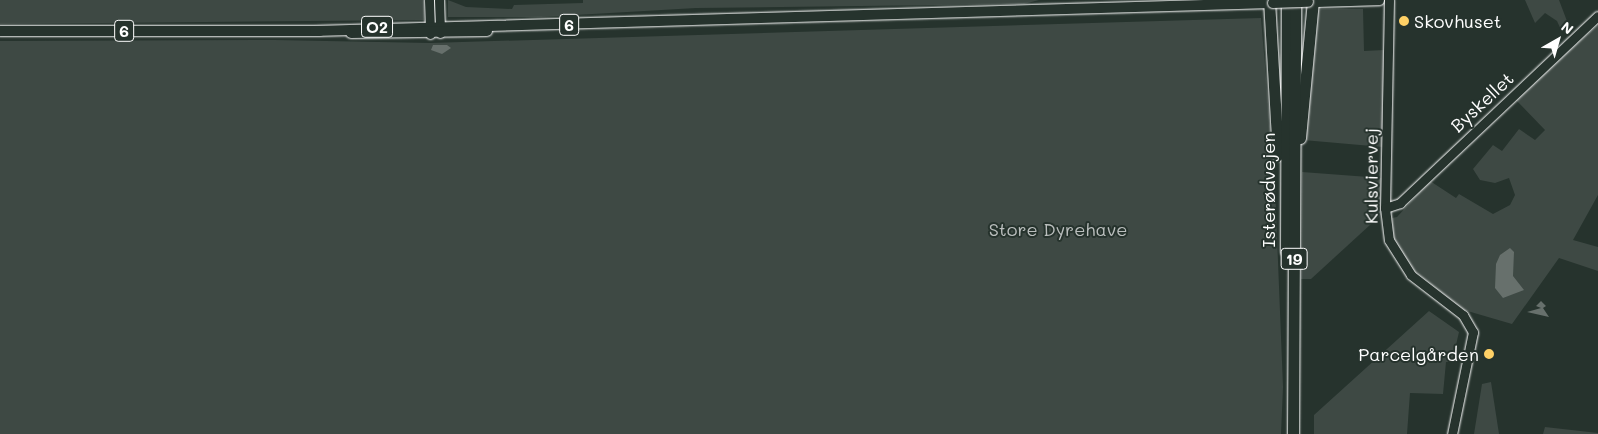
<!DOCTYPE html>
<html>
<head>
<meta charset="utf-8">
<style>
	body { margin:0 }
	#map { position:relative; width:1598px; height:434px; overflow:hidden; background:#26332d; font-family:Mali,sans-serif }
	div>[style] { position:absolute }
	.green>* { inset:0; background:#3e4944 }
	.water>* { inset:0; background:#67706c }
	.roads { filter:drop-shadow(0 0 1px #fff) drop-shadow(0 0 1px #fff) }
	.secondary>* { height:9px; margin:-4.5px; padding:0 4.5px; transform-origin:4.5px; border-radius:4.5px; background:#26332d }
	.primary>* { height:10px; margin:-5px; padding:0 5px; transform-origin:5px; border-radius:5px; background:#26332d }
	.highway>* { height:11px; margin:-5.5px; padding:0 5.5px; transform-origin:5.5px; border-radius:5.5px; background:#26332d }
	.bridges { filter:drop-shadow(0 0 1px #fff) drop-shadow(0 0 1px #fff) }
	.primary-bridge>* { height:10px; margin:-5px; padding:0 5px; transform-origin:5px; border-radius:5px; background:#26332d }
	.dots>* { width:14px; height:14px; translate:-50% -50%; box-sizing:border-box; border:2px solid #26332d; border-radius:50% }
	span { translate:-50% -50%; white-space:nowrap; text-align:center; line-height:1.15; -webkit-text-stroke:4px #26332d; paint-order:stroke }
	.shield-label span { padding:1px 4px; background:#26332d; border:1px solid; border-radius:4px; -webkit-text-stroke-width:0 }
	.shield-label { font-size:16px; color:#fff; font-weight:700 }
	.poi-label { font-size:18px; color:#fff }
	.left { translate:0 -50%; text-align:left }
	.right { translate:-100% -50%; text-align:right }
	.street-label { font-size:18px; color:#fff }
	.park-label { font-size:18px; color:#bbbfbe }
	.north { position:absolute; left:1533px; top:15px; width:50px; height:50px; -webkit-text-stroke:4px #26332d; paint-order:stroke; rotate:38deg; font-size:14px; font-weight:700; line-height:20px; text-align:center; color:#fff }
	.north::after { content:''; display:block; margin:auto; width:18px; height:22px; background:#fff; clip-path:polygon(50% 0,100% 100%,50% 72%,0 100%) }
</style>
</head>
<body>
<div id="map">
	<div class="green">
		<i style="clip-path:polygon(0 0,424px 0,424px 20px,0 24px)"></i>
		<i style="clip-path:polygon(448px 0,466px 7px,512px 9px,514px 5px,583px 3px,583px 0,1039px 0,1024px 4px,696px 8px,541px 17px,448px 17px)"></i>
		<i style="clip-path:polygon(1525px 0,1559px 0,1570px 29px,1562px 32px,1557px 21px,1545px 13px,1535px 23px)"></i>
		<i style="clip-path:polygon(1321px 9px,1363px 9px,1364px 51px,1384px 50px,1383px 147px,1303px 140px,1316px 11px)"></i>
		<i style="clip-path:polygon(1261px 18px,1275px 186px,1283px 387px,1281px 434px,0 434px,0 41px,274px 40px,430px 43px)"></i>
		<i style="clip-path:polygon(1598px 25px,1598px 195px,1573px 240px,1598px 247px,1598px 271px,1559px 258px,1512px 324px,1464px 310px,1408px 266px,1393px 239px,1392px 218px,1397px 217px,1430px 181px,1456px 198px,1459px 194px,1493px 214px,1510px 205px,1515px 195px,1509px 178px,1495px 183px,1480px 180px,1473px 169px,1493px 145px,1502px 151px,1519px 129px,1535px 140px,1545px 130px,1515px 99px)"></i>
		<i style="clip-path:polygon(1302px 172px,1382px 178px,1382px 214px,1311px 279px,1301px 279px)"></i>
		<i style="clip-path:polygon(1429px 311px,1459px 332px,1452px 362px,1446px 362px,1443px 394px,1410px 393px,1407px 434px,1314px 434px,1314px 415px)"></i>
		<i style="clip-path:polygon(1491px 382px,1499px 434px,1474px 434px,1482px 384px)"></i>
		<i style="clip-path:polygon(1545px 427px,1598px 433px,1598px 434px,1543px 434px)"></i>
	</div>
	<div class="water">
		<i style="clip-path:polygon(447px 45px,451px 48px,442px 54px,431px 50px,433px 45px)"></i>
		<i style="clip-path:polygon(1510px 248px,1514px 252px,1513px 276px,1524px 290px,1503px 298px,1495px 288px,1496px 264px,1500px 255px)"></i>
		<i style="clip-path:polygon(1541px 301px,1546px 306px,1543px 308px,1549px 317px,1527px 312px,1541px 308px,1536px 306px)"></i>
	</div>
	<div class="roads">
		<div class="secondary">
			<i style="left:429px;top:0;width:34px;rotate:88deg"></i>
			<i style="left:439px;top:0;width:33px;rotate:88deg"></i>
			<i style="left:1389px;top:0;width:208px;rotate:91.1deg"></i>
			<i style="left:1385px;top:208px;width:32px;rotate:83deg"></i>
			<i style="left:1389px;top:240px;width:41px;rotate:57.8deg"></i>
			<i style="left:1411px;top:275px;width:66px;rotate:37.6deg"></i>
			<i style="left:1463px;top:315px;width:20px;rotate:60deg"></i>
			<i style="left:1473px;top:332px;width:104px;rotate:101.6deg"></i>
			<i style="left:1313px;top:2px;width:66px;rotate:-1.7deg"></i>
			<i style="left:1385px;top:208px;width:16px;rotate:-18deg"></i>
			<i style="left:1400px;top:203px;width:272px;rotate:-43.4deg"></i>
		</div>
		<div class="primary">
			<i style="left:0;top:31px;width:320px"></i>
			<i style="left:315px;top:31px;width:958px;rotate:-1.67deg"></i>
			<i style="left:351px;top:33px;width:136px;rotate:-0.8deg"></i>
		</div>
		<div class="highway">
			<i style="left:1269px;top:0;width:155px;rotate:86.7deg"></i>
			<i style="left:1300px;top:138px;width:139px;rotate:-84.6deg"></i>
			<i style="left:1286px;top:251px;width:251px;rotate:-89.8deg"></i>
			<i style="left:1293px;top:434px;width:434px;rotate:-89.7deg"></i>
		</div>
	</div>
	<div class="bridges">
		<div class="primary-bridge">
			<i style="left:1273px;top:3px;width:35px;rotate:-2deg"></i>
		</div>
	</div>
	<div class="dots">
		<i style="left:1404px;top:21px;background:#ffd166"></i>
		<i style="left:1489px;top:354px;background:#ffd166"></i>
	</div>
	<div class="shield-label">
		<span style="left:569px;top:25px">6</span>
		<span style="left:377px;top:27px">O2</span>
		<span style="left:124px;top:31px">6</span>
		<span style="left:1294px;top:259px">19</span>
	</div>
	<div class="poi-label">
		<span class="left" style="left:1414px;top:21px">Skovhuset</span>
		<span class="right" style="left:1479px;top:354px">Parcelgården</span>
	</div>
	<div class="street-label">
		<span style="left:1482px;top:102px;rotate:-43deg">Byskellet</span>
		<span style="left:1371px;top:176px;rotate:-90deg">Kulsviervej</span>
		<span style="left:1268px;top:190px;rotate:-90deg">Isterødvejen</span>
	</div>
	<div class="park-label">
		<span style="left:1058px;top:229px">Store Dyrehave</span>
	</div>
	<div class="north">N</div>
</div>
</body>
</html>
